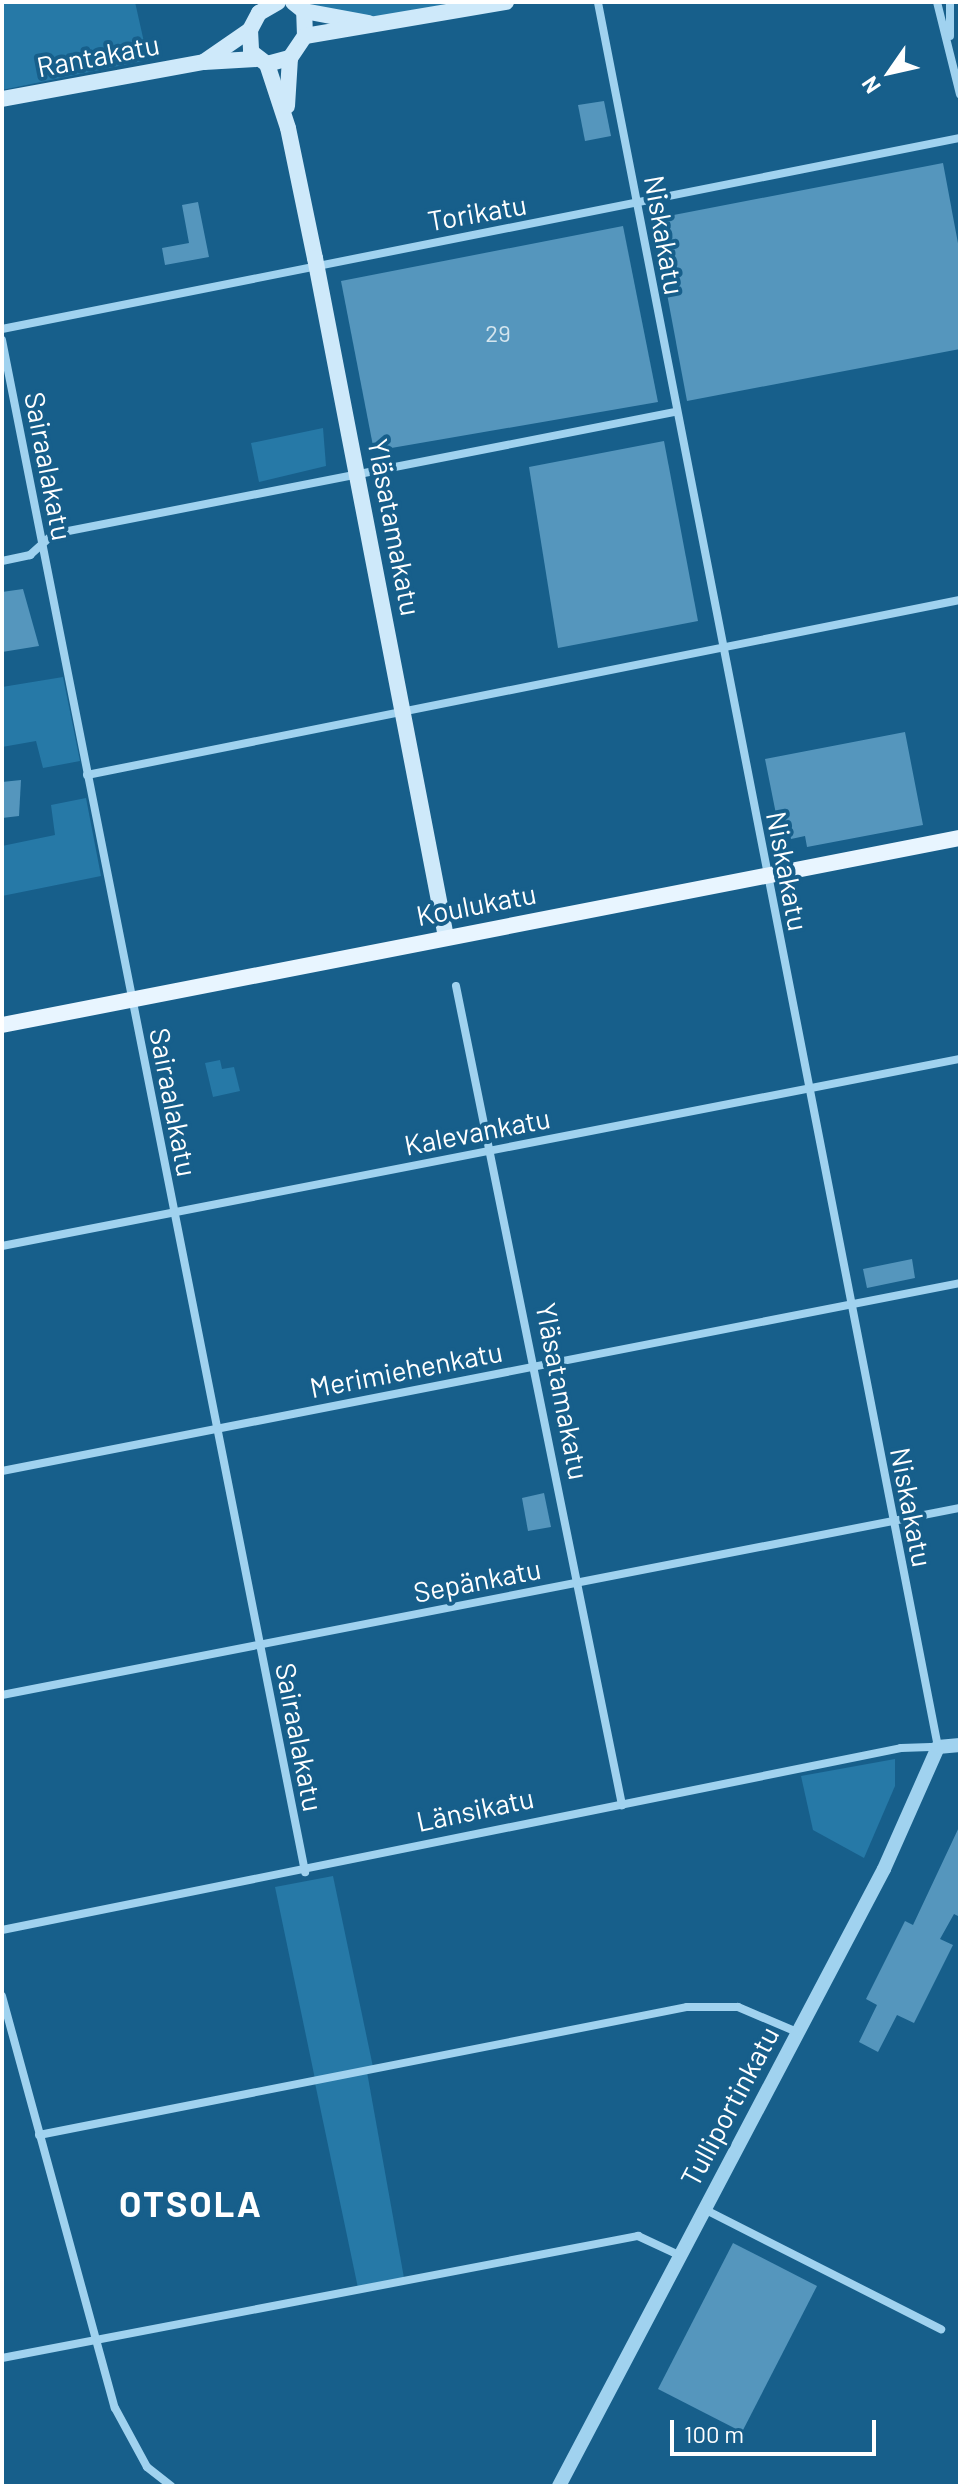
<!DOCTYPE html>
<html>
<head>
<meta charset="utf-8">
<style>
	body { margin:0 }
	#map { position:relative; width:962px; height:2488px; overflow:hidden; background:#175f8b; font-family:Barlow,sans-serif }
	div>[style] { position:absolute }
	.green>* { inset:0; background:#2679a7 }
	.building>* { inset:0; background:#5596bd }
	.minor>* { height:8px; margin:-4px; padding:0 4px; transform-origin:4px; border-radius:4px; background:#a0d2ef }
	.tertiary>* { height:14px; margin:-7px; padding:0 7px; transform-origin:7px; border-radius:7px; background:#a0d2ef }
	.secondary>* { height:16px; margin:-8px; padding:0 8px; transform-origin:8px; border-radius:8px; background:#cee9fa }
	.primary>* { height:16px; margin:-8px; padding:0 8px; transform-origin:8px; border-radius:8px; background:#e8f5ff }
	span { translate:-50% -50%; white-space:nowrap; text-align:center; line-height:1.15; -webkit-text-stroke:8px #175f8b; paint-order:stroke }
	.number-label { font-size:24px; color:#d4e5ee }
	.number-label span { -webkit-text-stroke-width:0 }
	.street-label { font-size:28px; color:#fff }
	.district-label { font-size:36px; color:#fff; font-weight:700; letter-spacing:2px }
	.frame { position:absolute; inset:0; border:4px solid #fff; pointer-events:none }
	.north { position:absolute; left:850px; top:32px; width:80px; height:80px; -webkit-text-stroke:6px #175f8b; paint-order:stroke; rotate:236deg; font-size:22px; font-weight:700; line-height:32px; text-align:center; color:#fff }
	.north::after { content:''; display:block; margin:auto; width:28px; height:36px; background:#fff; clip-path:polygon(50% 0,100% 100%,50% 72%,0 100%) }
	.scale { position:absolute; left:670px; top:2420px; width:206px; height:36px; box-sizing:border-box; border:4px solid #fff; border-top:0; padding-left:10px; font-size:24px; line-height:28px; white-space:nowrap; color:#fff; -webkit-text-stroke:6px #175f8b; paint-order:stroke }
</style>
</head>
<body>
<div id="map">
	<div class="green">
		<i style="clip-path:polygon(2px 2px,135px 2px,148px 60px,2px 90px)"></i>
		<i style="clip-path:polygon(303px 2px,457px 2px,381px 17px,314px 10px)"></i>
		<i style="clip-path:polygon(323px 428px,326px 466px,259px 482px,251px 443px)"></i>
		<i style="clip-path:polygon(63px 677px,80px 761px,43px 768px,36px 741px,2px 747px,2px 687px)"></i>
		<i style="clip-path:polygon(86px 798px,101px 876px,2px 896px,2px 846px,55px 835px,51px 805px)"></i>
		<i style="clip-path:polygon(220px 1060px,222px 1069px,234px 1067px,240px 1091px,213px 1097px,205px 1063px)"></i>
		<i style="clip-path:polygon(895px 1759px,895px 1786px,864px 1858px,813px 1830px,801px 1776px)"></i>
		<i style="clip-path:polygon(333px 1876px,373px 2067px,315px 2079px,275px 1887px)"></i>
		<i style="clip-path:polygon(367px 2072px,404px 2278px,358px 2288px,315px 2083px)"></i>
	</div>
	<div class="building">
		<i style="clip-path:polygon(604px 101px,611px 136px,585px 141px,578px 105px)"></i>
		<i style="clip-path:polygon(943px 163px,960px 254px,960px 349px,687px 401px,653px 219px)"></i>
		<i style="clip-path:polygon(198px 202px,209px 257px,165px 265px,162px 248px,189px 243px,182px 205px)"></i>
		<i style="clip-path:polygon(623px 226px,658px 402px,374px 451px,341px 281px)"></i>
		<i style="clip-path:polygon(664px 441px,698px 621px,558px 648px,529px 467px)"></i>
		<i style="clip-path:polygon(23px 589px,39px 646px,2px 652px,2px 592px)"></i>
		<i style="clip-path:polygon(905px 732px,923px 825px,807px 847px,805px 836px,791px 839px,789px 827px,779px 829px,765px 759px)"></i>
		<i style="clip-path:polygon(21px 780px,19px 816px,2px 818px,2px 782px)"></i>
		<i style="clip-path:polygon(912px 1259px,915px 1278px,867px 1288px,863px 1269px)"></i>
		<i style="clip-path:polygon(544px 1493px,551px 1527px,528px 1531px,522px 1498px)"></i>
		<i style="clip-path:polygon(960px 1825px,960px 1917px,954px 1914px,940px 1939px,953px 1945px,914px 2023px,897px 2015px,878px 2052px,859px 2042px,877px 2005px,866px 1999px,905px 1921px,913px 1925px)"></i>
		<i style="clip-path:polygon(733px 2243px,817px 2286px,742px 2432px,658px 2389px)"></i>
	</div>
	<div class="minor">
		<i style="left:937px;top:2px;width:95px;rotate:76deg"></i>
		<i style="left:950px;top:2px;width:34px;rotate:90deg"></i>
		<i style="left:2px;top:329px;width:977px;rotate:-11.28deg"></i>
		<i style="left:2px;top:340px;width:1562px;rotate:78.81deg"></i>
		<i style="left:2px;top:561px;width:29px;rotate:-12deg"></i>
		<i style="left:30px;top:555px;width:31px;rotate:-42deg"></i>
		<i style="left:53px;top:534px;width:634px;rotate:-11.1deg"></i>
		<i style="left:87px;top:775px;width:890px;rotate:-11.34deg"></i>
		<i style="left:456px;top:986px;width:836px;rotate:78.54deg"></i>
		<i style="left:2px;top:1246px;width:976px;rotate:-11.05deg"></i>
		<i style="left:2px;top:1471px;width:976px;rotate:-11.1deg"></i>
		<i style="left:2px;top:1695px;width:976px;rotate:-11.05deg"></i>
		<i style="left:2px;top:1930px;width:917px;rotate:-11.44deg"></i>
		<i style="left:901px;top:1748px;width:37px;rotate:-2deg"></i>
		<i style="left:938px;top:1747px;width:1778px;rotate:-101.03deg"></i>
		<i style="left:2px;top:1996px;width:427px;rotate:74.7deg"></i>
		<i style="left:115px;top:2408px;width:67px;rotate:61.5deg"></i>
		<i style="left:147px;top:2467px;width:31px;rotate:38deg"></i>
		<i style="left:39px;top:2135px;width:661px;rotate:-11.17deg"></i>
		<i style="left:687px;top:2007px;width:51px"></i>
		<i style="left:738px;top:2007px;width:64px;rotate:23deg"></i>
		<i style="left:704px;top:2209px;width:266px;rotate:26.9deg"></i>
		<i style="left:2px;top:2358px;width:648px;rotate:-10.86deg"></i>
		<i style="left:638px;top:2236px;width:47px;rotate:24.9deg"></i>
	</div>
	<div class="tertiary">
		<i style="left:559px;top:2486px;width:697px;rotate:-62.22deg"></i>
		<i style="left:884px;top:1869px;width:133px;rotate:-66.1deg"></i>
		<i style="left:938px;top:1747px;width:22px;rotate:-5deg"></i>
	</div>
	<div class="secondary">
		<i style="left:278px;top:2px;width:22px;rotate:150deg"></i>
		<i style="left:259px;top:13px;width:19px;rotate:118deg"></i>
		<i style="left:250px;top:30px;width:22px;rotate:87deg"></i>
		<i style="left:251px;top:52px;width:20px;rotate:37deg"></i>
		<i style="left:267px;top:64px;width:24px;rotate:-15deg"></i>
		<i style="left:290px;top:58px;width:27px;rotate:-56deg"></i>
		<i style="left:305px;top:36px;width:25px;rotate:-92deg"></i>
		<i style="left:304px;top:11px;width:14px;rotate:-141deg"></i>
		<i style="left:304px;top:11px;width:66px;rotate:10.5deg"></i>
		<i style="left:305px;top:36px;width:204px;rotate:-9.6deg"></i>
		<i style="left:205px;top:61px;width:55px;rotate:-34.6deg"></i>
		<i style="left:267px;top:64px;width:67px;rotate:71.8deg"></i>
		<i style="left:288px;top:128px;width:133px;rotate:78.3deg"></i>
		<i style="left:315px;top:258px;width:692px;rotate:79.08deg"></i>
		<i style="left:2px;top:99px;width:205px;rotate:-10.4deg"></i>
		<i style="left:204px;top:62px;width:52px;rotate:-3.3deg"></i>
		<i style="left:287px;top:106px;width:48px;rotate:-86.4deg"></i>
	</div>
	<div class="primary">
		<i style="left:2px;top:1025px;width:976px;rotate:-11.05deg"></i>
	</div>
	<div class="number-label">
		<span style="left:498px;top:333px">29</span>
	</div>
	<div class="street-label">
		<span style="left:98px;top:55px;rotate:-11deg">Rantakatu</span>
		<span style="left:477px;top:212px;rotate:-10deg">Torikatu</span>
		<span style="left:665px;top:235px;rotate:80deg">Niskakatu</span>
		<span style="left:49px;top:466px;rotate:79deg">Sairaalakatu</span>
		<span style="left:395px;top:527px;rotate:79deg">Yläsatamakatu</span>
		<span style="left:788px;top:871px;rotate:79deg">Niskakatu</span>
		<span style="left:476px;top:904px;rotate:-11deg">Koulukatu</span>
		<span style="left:174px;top:1102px;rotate:79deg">Sairaalakatu</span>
		<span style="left:477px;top:1131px;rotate:-11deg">Kalevankatu</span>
		<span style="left:406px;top:1369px;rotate:-11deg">Merimiehenkatu</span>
		<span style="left:563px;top:1391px;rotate:79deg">Yläsatamakatu</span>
		<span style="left:912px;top:1507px;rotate:79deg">Niskakatu</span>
		<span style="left:477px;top:1580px;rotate:-11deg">Sepänkatu</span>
		<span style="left:300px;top:1737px;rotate:79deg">Sairaalakatu</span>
		<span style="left:475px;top:1809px;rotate:-12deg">Länsikatu</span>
		<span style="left:729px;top:2106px;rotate:-62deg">Tulliportinkatu</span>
	</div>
	<div class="district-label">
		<span style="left:191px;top:2203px">OTSOLA</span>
	</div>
	<div class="frame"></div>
	<div class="north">N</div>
	<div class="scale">100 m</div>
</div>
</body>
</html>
